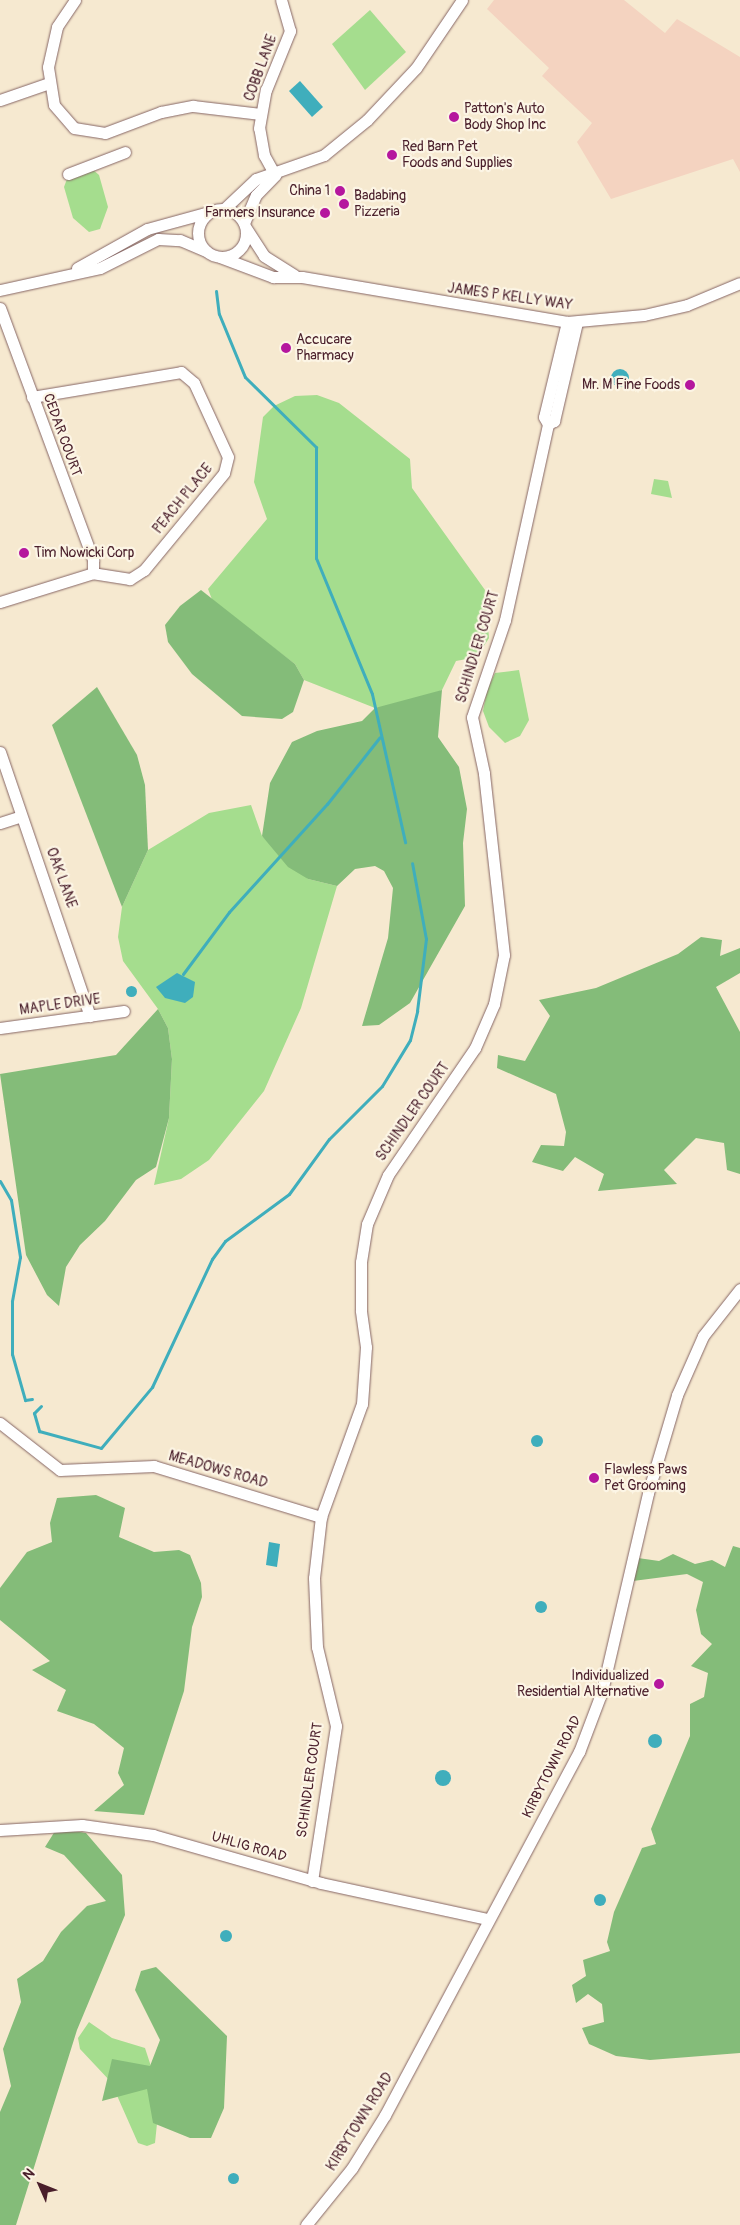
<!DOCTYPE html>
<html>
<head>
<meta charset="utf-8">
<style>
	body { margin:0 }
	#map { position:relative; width:740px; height:2225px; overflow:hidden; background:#f6e9d0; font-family:Pangolin,sans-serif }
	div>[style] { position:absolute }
	.built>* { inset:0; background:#f4d3c0 }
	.green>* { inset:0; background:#a5dd8e }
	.forest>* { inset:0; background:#84bc79 }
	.water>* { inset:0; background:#3faebc }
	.round { border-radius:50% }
	.stream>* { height:3px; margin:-1.5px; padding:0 1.5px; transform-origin:1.5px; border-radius:1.5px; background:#3faebc }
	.roads { filter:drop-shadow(0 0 1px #866665) drop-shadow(0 0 1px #866665) }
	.minor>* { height:11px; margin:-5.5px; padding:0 5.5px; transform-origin:5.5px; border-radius:5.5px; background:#fff }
	.minor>.ring { margin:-5.5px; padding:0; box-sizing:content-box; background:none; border:11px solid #fff; border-radius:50% }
	.dots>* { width:14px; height:14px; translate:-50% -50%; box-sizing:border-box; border:2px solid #fcf5e5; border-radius:50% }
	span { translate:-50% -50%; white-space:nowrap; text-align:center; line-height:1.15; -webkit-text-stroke:4.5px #fcf5e5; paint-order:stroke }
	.street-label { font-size:14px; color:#4a1f2b }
	.poi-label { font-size:14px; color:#4a1f2b }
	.left { translate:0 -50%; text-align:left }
	.right { translate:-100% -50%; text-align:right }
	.north { position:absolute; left:15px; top:2160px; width:50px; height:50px; -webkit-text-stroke:4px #fcf5e5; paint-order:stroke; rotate:314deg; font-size:14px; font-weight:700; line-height:20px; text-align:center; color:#4a1f2b }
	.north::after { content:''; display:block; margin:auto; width:18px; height:22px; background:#4a1f2b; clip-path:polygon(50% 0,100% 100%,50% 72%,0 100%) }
</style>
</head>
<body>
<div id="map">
	<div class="built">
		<i style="clip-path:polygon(494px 0,624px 0,665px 33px,677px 19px,740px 57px,740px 172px,733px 159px,611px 199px,577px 142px,592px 123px,542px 76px,549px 68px,487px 9px)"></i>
	</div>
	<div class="green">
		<i style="clip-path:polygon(370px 10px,406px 52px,365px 90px,332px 44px)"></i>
		<i style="clip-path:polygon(91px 168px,99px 175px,108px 207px,100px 229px,89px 232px,73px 218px,64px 187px,70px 171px)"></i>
		<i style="clip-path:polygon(317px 395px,339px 403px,410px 459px,412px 488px,485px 590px,489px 638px,477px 657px,456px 661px,442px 690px,405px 706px,375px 708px,304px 680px,295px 664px,213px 602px,208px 589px,267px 519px,254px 482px,263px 417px,274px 406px,295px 396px)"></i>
		<i style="clip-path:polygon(654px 479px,668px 481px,672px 498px,651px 494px)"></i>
		<i style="clip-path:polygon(519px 670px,529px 720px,520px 736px,505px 743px,489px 727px,483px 711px,487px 690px,495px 673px)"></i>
		<i style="clip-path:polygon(251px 805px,262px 836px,308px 879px,337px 886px,301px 1008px,264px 1091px,209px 1160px,181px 1179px,154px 1185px,169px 1118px,172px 1059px,168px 1028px,158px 1009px,123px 961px,118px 937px,122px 907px,148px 850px,209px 813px)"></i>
		<i style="clip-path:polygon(89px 2022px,112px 2038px,145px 2048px,160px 2094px,155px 2143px,147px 2146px,138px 2143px,111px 2082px,80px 2049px,78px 2038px)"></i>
	</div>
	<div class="forest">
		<i style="clip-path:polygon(201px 590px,295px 664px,304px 680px,293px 712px,282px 719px,242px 716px,192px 674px,168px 642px,165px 625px,180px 606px)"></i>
		<i style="clip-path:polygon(97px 687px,137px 755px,145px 785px,148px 850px,122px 907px,52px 725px)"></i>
		<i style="clip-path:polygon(442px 690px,438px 737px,459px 767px,467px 809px,463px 843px,465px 906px,410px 1003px,379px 1025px,362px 1026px,388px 938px,393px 888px,384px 871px,375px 866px,355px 869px,337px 886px,308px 879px,288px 867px,262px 836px,270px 783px,292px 742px,317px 731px,362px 721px,375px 708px)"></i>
		<i style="clip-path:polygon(701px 937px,722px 940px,720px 956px,740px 948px,740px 973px,716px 987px,740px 1032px,740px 1174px,727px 1170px,724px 1143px,696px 1138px,664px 1170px,677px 1184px,598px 1191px,604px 1174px,575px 1157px,563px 1171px,532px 1162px,541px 1145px,564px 1146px,566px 1132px,556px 1094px,497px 1068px,498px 1055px,525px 1061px,550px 1016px,539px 1000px,596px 988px,678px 954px)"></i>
		<i style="clip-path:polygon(158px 1009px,168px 1028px,172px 1059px,169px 1118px,156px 1167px,136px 1180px,105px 1221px,80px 1245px,66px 1267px,59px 1306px,47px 1295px,26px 1255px,0 1074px,116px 1055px)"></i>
		<i style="clip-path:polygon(96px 1495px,125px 1508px,119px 1537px,154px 1552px,179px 1550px,190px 1555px,201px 1583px,202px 1597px,192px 1627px,184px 1691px,144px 1815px,94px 1811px,124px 1785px,118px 1773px,124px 1748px,94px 1724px,57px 1711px,66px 1690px,32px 1670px,50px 1661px,0 1620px,0 1588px,27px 1552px,52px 1542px,50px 1523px,57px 1498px)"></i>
		<i style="clip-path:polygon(733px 1546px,740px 1548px,740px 2053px,650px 2060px,616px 2056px,589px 2044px,582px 2028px,604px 2022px,602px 2004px,588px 1994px,576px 2003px,572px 1985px,586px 1976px,583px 1960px,610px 1951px,607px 1942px,614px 1912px,642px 1848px,656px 1844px,651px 1829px,690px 1736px,690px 1704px,704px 1697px,708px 1673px,691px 1666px,712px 1644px,701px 1634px,696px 1610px,703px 1582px,687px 1574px,633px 1581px,638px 1558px,659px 1561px,673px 1554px,695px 1564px,712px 1560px,725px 1567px)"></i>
		<i style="clip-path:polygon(57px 1828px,86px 1833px,122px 1875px,125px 1915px,77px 2030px,16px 2225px,0 2225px,0 2112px,11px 2086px,3px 2049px,21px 2002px,17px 1979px,43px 1961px,61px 1932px,87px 1906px,106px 1901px,64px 1855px,45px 1847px)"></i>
		<i style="clip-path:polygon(156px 1967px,227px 2036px,224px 2108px,211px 2138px,190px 2138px,153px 2123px,147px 2089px,102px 2101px,112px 2059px,150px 2066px,160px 2040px,135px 1990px,141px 1971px)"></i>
	</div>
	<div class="water">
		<i style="clip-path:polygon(300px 81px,323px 107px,312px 117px,289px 91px)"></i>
		<i class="round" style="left:611px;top:369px;width:18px;height:18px"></i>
		<i style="clip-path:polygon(177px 973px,195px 982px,193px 997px,185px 1003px,165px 998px,156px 987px)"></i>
		<i class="round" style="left:125.5px;top:985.5px;width:11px;height:11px"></i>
		<i class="round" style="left:531px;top:1435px;width:12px;height:12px"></i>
		<i style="clip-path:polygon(269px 1542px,280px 1544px,277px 1567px,266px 1565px)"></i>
		<i class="round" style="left:535px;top:1601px;width:12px;height:12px"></i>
		<i class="round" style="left:648px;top:1734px;width:14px;height:14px"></i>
		<i class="round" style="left:435px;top:1770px;width:16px;height:16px"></i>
		<i class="round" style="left:594px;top:1894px;width:12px;height:12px"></i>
		<i class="round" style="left:220px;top:1930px;width:12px;height:12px"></i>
		<i class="round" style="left:227.5px;top:2172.5px;width:11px;height:11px"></i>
	</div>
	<div class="stream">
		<i style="left:216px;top:291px;width:23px;rotate:83deg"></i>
		<i style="left:219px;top:314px;width:68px;rotate:67.6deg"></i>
		<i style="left:245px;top:377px;width:100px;rotate:44.6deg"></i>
		<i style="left:316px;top:447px;width:111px;rotate:90deg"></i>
		<i style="left:316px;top:558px;width:147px;rotate:67.6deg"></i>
		<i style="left:372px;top:694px;width:152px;rotate:77.4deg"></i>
		<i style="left:183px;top:974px;width:77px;rotate:-53.4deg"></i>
		<i style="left:229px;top:912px;width:146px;rotate:-47.8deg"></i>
		<i style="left:327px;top:804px;width:85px;rotate:-51.7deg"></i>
		<i style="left:0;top:1181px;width:22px;rotate:60deg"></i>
		<i style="left:11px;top:1200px;width:58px;rotate:81deg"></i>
		<i style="left:20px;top:1257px;width:45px;rotate:100.3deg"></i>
		<i style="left:12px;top:1301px;width:53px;rotate:90deg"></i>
		<i style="left:12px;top:1354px;width:48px;rotate:74.2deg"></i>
		<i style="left:25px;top:1400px;width:7px;rotate:-8deg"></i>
		<i style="left:41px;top:1406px;width:10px;rotate:135deg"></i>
		<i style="left:34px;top:1413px;width:19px;rotate:74deg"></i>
		<i style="left:39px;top:1431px;width:64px;rotate:15.3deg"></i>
		<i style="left:101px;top:1448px;width:80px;rotate:-50.1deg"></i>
		<i style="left:152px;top:1387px;width:141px;rotate:-64.9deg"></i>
		<i style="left:212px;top:1259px;width:22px;rotate:-54deg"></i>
		<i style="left:225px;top:1241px;width:79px;rotate:-36.3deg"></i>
		<i style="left:289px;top:1194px;width:68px;rotate:-54deg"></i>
		<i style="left:329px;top:1139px;width:75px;rotate:-45deg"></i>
		<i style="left:382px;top:1086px;width:54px;rotate:-58.7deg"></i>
		<i style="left:410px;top:1040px;width:30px;rotate:-76deg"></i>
		<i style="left:417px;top:1011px;width:73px;rotate:-82.9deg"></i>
		<i style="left:426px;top:939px;width:77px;rotate:-100.4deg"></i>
	</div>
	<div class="roads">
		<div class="minor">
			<i style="left:75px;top:0;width:32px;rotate:124deg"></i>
			<i style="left:57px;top:27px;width:41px;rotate:102.7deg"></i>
			<i style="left:48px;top:67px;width:38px;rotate:81deg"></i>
			<i style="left:54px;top:105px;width:30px;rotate:49deg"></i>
			<i style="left:74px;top:128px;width:31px;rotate:9deg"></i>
			<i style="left:105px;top:133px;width:60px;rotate:-20.6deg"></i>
			<i style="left:161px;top:112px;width:33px;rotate:-11deg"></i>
			<i style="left:193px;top:106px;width:68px;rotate:6.7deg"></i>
			<i style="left:0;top:100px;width:52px;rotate:-19.1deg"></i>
			<i style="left:68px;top:174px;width:61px;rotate:-21.1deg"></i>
			<i style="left:275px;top:175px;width:23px;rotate:-119deg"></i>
			<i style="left:264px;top:155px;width:27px;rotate:-100deg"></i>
			<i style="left:259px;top:128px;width:39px;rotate:-80deg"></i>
			<i style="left:266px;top:90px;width:64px;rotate:-67.9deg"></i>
			<i style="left:290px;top:31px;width:32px;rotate:-106deg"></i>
			<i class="ring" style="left:198px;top:209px;width:37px;height:37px"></i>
			<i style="left:224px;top:209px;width:44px;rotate:-43.2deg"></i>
			<i style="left:256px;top:179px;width:72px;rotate:-19.4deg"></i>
			<i style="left:324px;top:155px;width:55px;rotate:-39.1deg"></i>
			<i style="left:367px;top:120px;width:71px;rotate:-46.7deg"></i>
			<i style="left:416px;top:68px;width:82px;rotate:-55.9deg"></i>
			<i style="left:244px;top:223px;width:30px;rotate:-67deg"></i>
			<i style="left:256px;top:195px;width:28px;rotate:-46deg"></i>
			<i style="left:246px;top:228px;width:33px;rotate:57deg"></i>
			<i style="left:264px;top:256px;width:36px;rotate:32deg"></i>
			<i style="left:220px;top:257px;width:57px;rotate:20.7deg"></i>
			<i style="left:273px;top:277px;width:29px"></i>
			<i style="left:302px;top:277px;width:269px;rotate:9.6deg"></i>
			<i style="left:567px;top:322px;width:77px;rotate:-5.2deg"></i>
			<i style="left:644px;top:315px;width:44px;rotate:-13.1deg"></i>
			<i style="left:687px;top:305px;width:57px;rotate:-22.5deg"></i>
			<i style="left:77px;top:268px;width:80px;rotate:-29.1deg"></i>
			<i style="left:147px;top:229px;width:64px;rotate:-15.3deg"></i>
			<i style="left:0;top:290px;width:102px;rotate:-12.4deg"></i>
			<i style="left:100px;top:268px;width:65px;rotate:-26.6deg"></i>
			<i style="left:158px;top:239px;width:22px;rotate:3deg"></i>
			<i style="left:180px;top:240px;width:28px;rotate:23deg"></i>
			<i style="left:0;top:308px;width:269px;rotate:69.7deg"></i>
			<i style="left:93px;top:560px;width:13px;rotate:90deg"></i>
			<i style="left:32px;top:397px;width:151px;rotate:-9.5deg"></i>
			<i style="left:181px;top:372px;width:17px;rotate:40deg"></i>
			<i style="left:194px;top:383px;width:81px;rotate:65.3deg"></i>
			<i style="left:228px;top:457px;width:16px;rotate:104deg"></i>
			<i style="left:224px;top:473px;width:126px;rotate:129.5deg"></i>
			<i style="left:144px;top:570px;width:17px;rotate:147deg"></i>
			<i style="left:130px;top:579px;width:37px;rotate:-171deg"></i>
			<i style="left:548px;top:424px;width:8px;rotate:-120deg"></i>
			<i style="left:544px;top:417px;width:98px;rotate:-76.4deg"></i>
			<i style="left:0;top:602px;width:97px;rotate:-17.3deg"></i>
			<i style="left:0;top:752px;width:279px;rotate:71.2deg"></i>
			<i style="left:0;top:823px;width:22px;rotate:-18deg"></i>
			<i style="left:0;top:1028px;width:125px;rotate:-7.8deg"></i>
			<i style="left:0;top:1423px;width:76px;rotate:38.1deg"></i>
			<i style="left:60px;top:1470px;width:94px;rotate:-2.4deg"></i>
			<i style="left:154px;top:1466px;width:175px;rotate:17deg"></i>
			<i style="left:0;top:1830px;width:82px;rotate:-3.5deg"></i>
			<i style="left:82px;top:1825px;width:72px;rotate:8deg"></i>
			<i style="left:153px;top:1835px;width:175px;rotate:15.9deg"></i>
			<i style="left:321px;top:1883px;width:171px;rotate:12.2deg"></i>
			<i style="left:312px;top:1881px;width:157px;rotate:-81.2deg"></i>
			<i style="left:336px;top:1726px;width:81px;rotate:-103.5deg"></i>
			<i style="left:317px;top:1647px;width:69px;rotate:-92.5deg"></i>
			<i style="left:314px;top:1578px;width:61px;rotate:-83.5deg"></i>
			<i style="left:321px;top:1517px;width:120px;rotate:-70.1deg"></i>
			<i style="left:362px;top:1404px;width:57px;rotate:-86deg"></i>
			<i style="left:366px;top:1347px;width:37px;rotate:-98deg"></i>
			<i style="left:361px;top:1310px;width:48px;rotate:-90deg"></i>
			<i style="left:361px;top:1262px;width:38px;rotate:-81deg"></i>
			<i style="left:367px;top:1224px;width:53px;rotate:-66.8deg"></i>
			<i style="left:388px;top:1175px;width:154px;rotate:-55.6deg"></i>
			<i style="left:475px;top:1048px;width:48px;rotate:-66.6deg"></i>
			<i style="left:494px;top:1004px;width:50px;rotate:-78.5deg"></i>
			<i style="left:504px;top:955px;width:183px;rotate:-96.3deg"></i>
			<i style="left:484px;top:773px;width:57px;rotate:-102.1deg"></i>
			<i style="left:472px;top:717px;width:102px;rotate:-71.2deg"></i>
			<i style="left:505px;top:620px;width:201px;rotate:-77.6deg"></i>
			<i style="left:548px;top:424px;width:7px;rotate:-27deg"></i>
			<i style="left:554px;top:421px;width:102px;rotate:-76.9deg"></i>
			<i style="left:306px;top:2225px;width:73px;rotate:-51.1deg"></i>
			<i style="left:352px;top:2168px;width:62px;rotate:-58.1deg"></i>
			<i style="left:385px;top:2115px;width:412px;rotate:-61.9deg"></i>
			<i style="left:579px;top:1752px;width:65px;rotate:-69.3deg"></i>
			<i style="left:602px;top:1691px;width:203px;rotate:-76.9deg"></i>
			<i style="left:648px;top:1493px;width:102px;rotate:-73.5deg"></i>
			<i style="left:677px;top:1395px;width:64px;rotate:-66.2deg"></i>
			<i style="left:703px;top:1336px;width:60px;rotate:-51.8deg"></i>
		</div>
	</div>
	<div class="dots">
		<i style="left:454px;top:117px;background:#b5179e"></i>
		<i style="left:392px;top:155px;background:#b5179e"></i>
		<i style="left:340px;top:191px;background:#b5179e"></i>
		<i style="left:344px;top:204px;background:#b5179e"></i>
		<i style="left:325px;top:213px;background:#b5179e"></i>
		<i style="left:286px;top:348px;background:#b5179e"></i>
		<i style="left:690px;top:385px;background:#b5179e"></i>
		<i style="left:24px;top:553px;background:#b5179e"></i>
		<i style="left:594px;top:1478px;background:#b5179e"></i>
		<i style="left:659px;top:1684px;background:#b5179e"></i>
	</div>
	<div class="street-label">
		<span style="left:261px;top:68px;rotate:-70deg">COBB LANE</span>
		<span style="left:510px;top:297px;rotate:8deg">JAMES P KELLY WAY</span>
		<span style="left:62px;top:435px;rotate:70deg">CEDAR COURT</span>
		<span style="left:183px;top:499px;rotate:-51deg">PEACH PLACE</span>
		<span style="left:478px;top:647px;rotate:-73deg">SCHINDLER COURT</span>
		<span style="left:61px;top:878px;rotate:70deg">OAK LANE</span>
		<span style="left:60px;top:1005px;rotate:-8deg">MAPLE DRIVE</span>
		<span style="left:413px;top:1112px;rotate:-55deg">SCHINDLER COURT</span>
		<span style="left:218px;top:1470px;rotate:16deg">MEADOWS ROAD</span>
		<span style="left:552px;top:1767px;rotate:-63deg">KIRBYTOWN ROAD</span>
		<span style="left:310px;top:1780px;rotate:-82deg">SCHINDLER COURT</span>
		<span style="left:249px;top:1847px;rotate:16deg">UHLIG ROAD</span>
		<span style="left:360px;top:2122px;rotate:-58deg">KIRBYTOWN ROAD</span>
	</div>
	<div class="poi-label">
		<span class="left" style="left:464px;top:117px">Patton's Auto<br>Body Shop Inc</span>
		<span class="left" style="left:402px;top:155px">Red Barn Pet<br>Foods and Supplies</span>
		<span class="right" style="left:330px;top:191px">China 1</span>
		<span class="left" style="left:354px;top:204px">Badabing<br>Pizzeria</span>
		<span class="right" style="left:315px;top:213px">Farmers Insurance</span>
		<span class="left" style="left:296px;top:348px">Accucare<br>Pharmacy</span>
		<span class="right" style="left:680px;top:385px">Mr. M Fine Foods</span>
		<span class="left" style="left:34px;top:553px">Tim Nowicki Corp</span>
		<span class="left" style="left:604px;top:1478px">Flawless Paws<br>Pet Grooming</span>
		<span class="right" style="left:649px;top:1684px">Individualized<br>Residential Alternative</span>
	</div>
	<div class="north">N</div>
</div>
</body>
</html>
